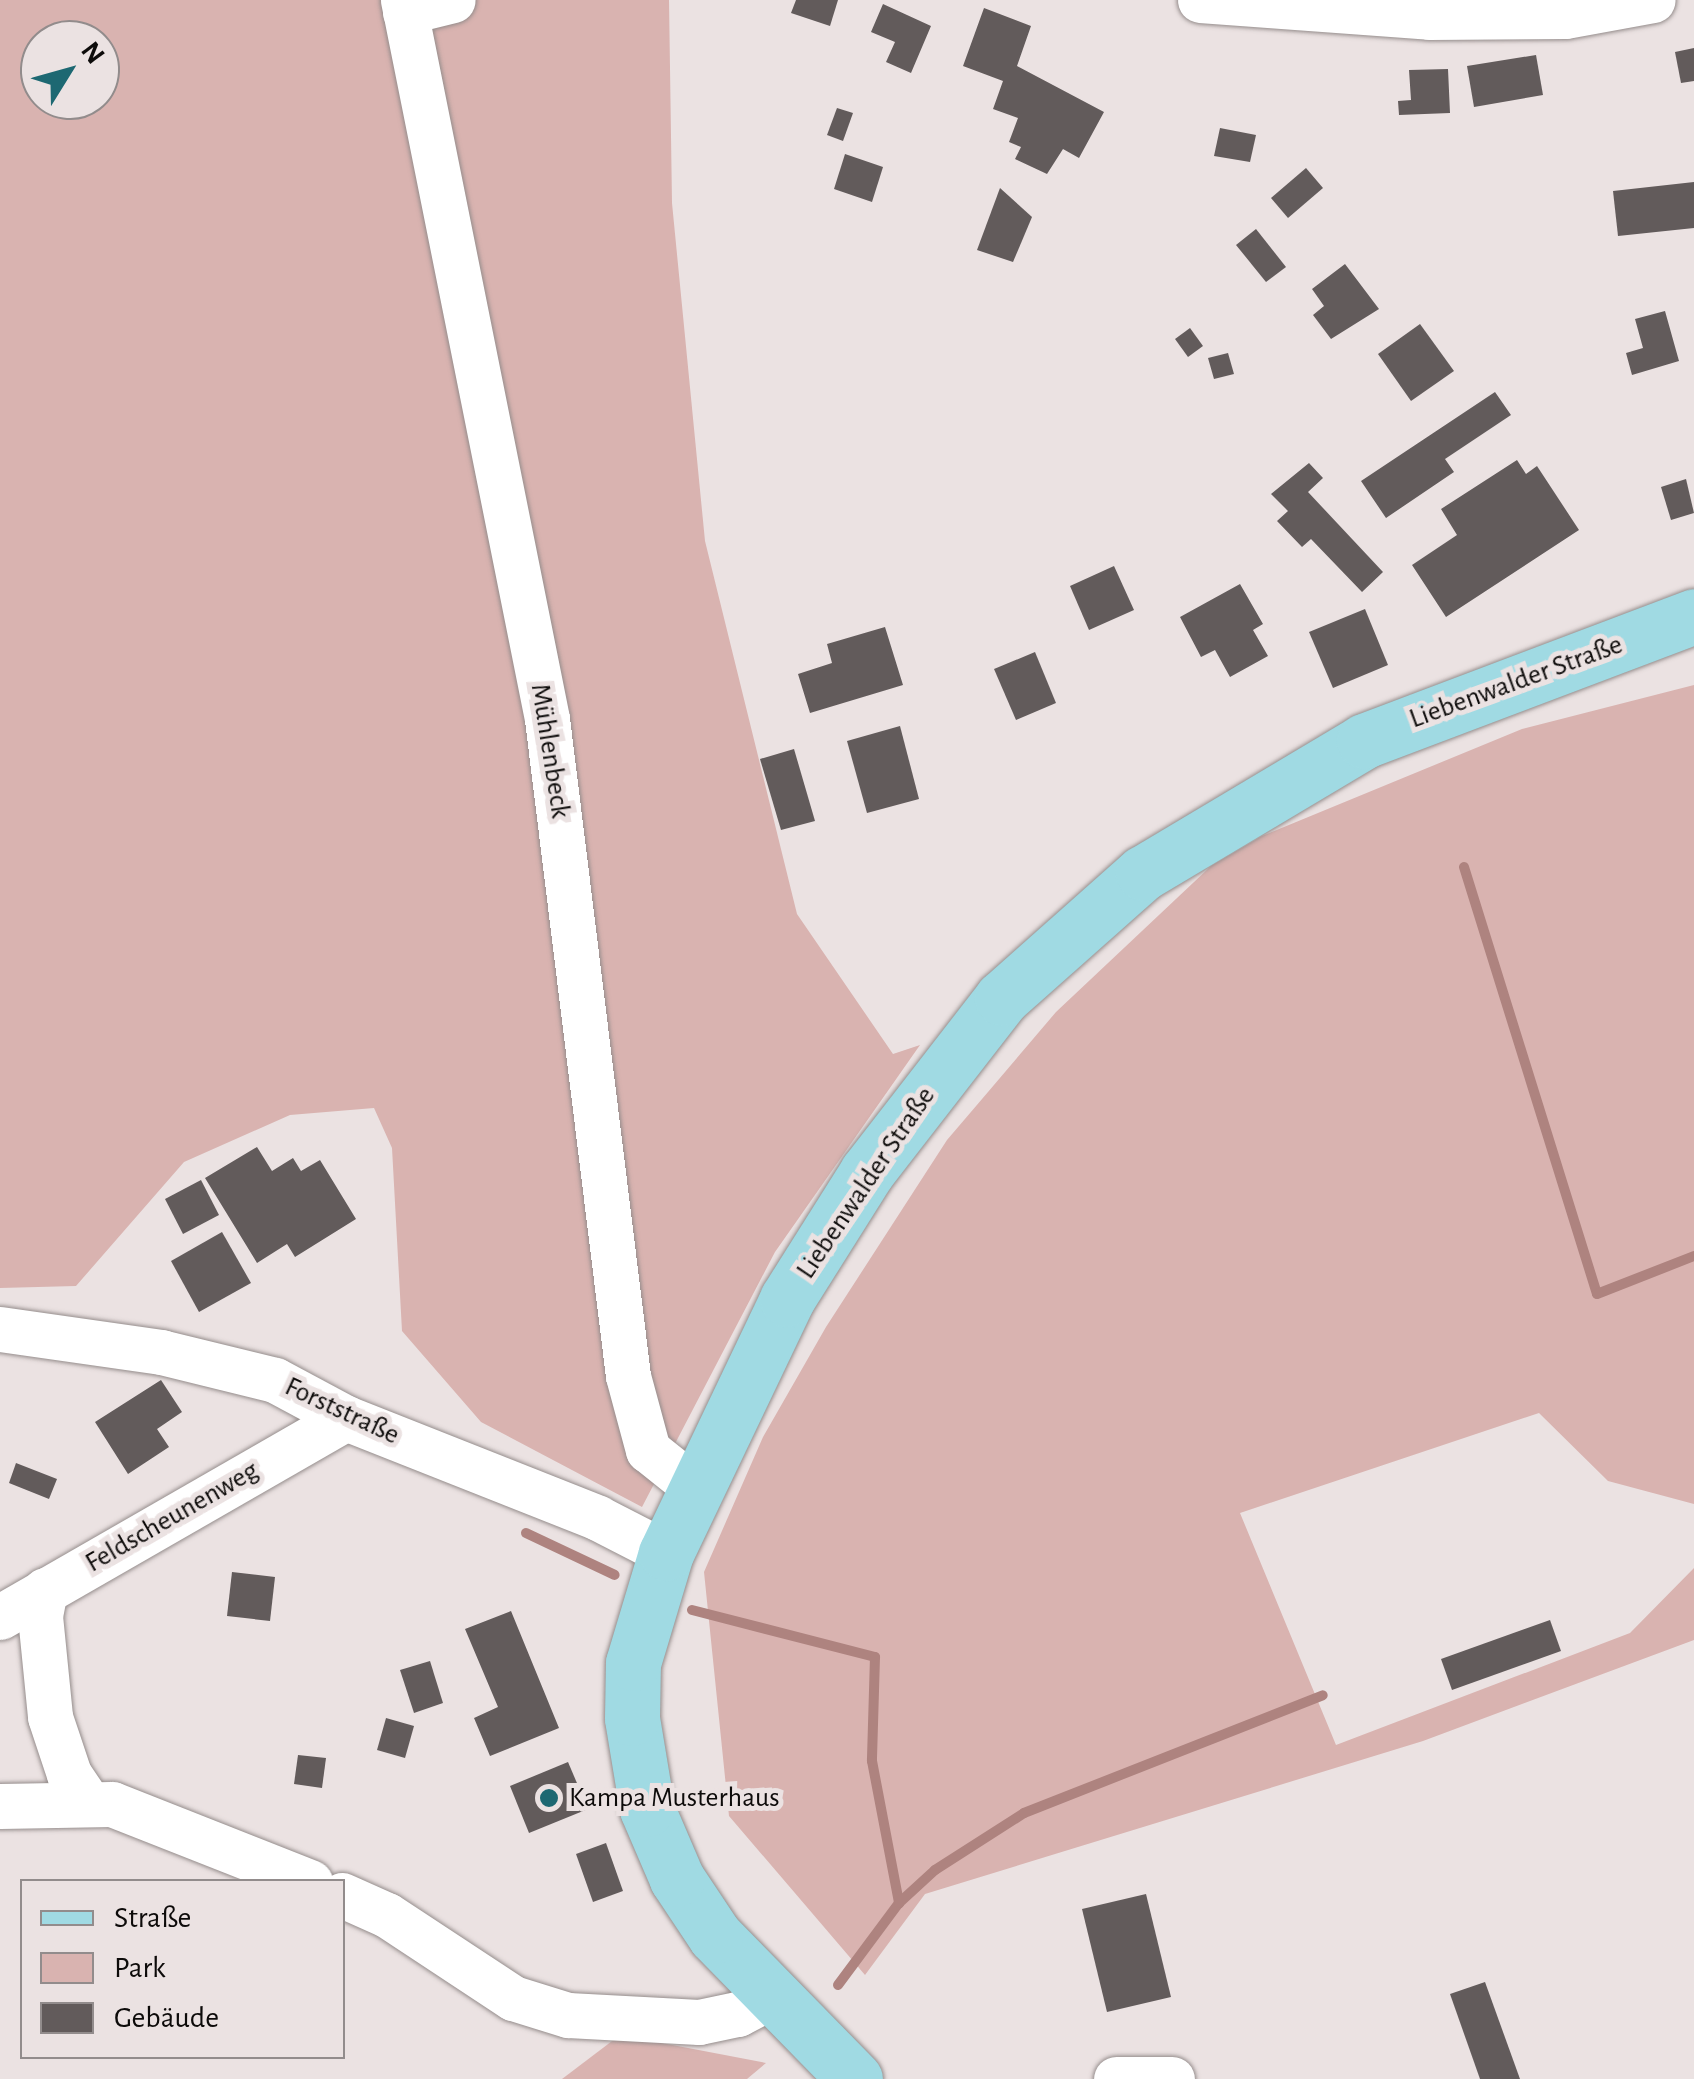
<!DOCTYPE html>
<html>
<head>
<meta charset="utf-8">
<style>
	body { margin:0 }
	#map { position:relative; width:1694px; height:2079px; overflow:hidden; background:#ebe2e2; font-family:"Alegreya Sans",sans-serif }
	div>[style] { position:absolute }
	.green>* { inset:0; background:#d9b3b0 }
	.stream>* { height:10px; margin:-5px; padding:0 5px; transform-origin:5px; border-radius:5px; background:#ae837f }
	.building>* { inset:0; background:#625b5b }
	.roads { filter:drop-shadow(0 0 2px #958d8c) drop-shadow(0 0 2px #958d8c) }
	.minor>* { height:45px; margin:-22.5px; padding:0 22.5px; transform-origin:22.5px; border-radius:22.5px; background:#fff }
	.major>* { height:55px; margin:-27.5px; padding:0 27.5px; transform-origin:27.5px; border-radius:27.5px; background:#a0dae3 }
	.dots>* { width:28px; height:28px; translate:-50% -50%; box-sizing:border-box; border:5px solid #ebe2e2; border-radius:50% }
	span { translate:-50% -50%; white-space:nowrap; text-align:center; line-height:1.15; -webkit-text-stroke:10px #ebe2e2; paint-order:stroke }
	.street-label { font-size:28px; color:#0d0b0a }
	.poi-label { font-size:28px; color:#0d0b0a }
	.left { translate:0 -50%; text-align:left }
	.legend { position:absolute; left:20px; top:1879px; width:325px; height:180px; box-sizing:border-box; background:#ebe2e2; border:2px solid #928c8c; margin:0; padding:12px 18px; list-style:none; font-size:30px; color:#0d0b0a }
	.legend li { display:flex; align-items:center; gap:20px; height:50px }
	.legend b { width:50px; border:2px solid #928c8c }
	.north { position:absolute; left:20px; top:20px; width:100px; height:100px; box-sizing:border-box; background:#ebe2e2; border:2px solid #928c8c; border-radius:50%; rotate:53deg; font-size:28px; font-weight:700; line-height:40px; text-align:center; color:#0d0b0a }
	.north::after { content:''; display:block; margin:auto; width:35px; height:45px; background:#1d6872; clip-path:polygon(50% 0,100% 100%,50% 72%,0 100%) }
</style>
</head>
<body>
<div id="map">
	<div class="green">
		<i style="clip-path:polygon(evenodd,0 0,669px 0,672px 203px,705px 541px,797px 914px,893px 1054px,920px 1045px,775px 1252px,642px 1507px,481px 1422px,402px 1331px,392px 1148px,374px 1108px,290px 1115px,184px 1162px,76px 1286px,0 1288px,0 0,40px 40px,100px 40px,100px 100px,40px 100px,40px 40px)"></i>
		<i style="clip-path:polygon(1694px 685px,1694px 1504px,1608px 1481px,1539px 1413px,1240px 1513px,1336px 1745px,1630px 1633px,1694px 1568px,1694px 1640px,1423px 1741px,925px 1894px,865px 1975px,729px 1816px,704px 1572px,763px 1437px,826px 1327px,947px 1140px,988px 1092px,1056px 1012px,1211px 866px,1262px 836px,1522px 729px)"></i>
		<i style="clip-path:polygon(620px 2035px,766px 2063px,747px 2079px,562px 2079px)"></i>
	</div>
	<div class="stream">
		<i style="left:1464px;top:867px;width:447px;rotate:72.7deg"></i>
		<i style="left:1597px;top:1294px;width:104px;rotate:-21.4deg"></i>
		<i style="left:526px;top:1533px;width:98px;rotate:25.3deg"></i>
		<i style="left:692px;top:1610px;width:189px;rotate:14.4deg"></i>
		<i style="left:875px;top:1657px;width:104px;rotate:91.7deg"></i>
		<i style="left:872px;top:1761px;width:145px;rotate:79.2deg"></i>
		<i style="left:838px;top:1985px;width:102px;rotate:-53.4deg"></i>
		<i style="left:899px;top:1903px;width:49px;rotate:-42.5deg"></i>
		<i style="left:935px;top:1870px;width:106px;rotate:-32.6deg"></i>
		<i style="left:1024px;top:1813px;width:321px;rotate:-21.5deg"></i>
	</div>
	<div class="building">
		<i style="clip-path:polygon(796px 0,838px 0,830px 26px,791px 13px)"></i>
		<i style="clip-path:polygon(883px 4px,931px 26px,911px 73px,886px 62px,895px 42px,871px 32px)"></i>
		<i style="clip-path:polygon(984px 8px,1031px 26px,1017px 66px,1104px 112px,1079px 158px,1063px 149px,1047px 174px,1015px 159px,1021px 147px,1009px 142px,1018px 118px,993px 109px,1003px 81px,963px 66px)"></i>
		<i style="clip-path:polygon(1694px 48px,1694px 81px,1681px 83px,1675px 52px)"></i>
		<i style="clip-path:polygon(1536px 55px,1543px 95px,1474px 107px,1467px 66px)"></i>
		<i style="clip-path:polygon(1448px 69px,1450px 113px,1399px 115px,1398px 101px,1411px 100px,1409px 70px)"></i>
		<i style="clip-path:polygon(837px 108px,853px 113px,843px 141px,827px 135px)"></i>
		<i style="clip-path:polygon(1220px 128px,1256px 135px,1250px 162px,1214px 156px)"></i>
		<i style="clip-path:polygon(845px 154px,883px 167px,872px 202px,834px 189px)"></i>
		<i style="clip-path:polygon(1306px 168px,1323px 188px,1288px 218px,1271px 198px)"></i>
		<i style="clip-path:polygon(1694px 182px,1694px 228px,1618px 236px,1613px 191px)"></i>
		<i style="clip-path:polygon(1000px 188px,1032px 217px,1013px 262px,977px 250px)"></i>
		<i style="clip-path:polygon(1256px 229px,1286px 267px,1266px 282px,1236px 245px)"></i>
		<i style="clip-path:polygon(1345px 264px,1379px 309px,1331px 339px,1313px 315px,1324px 306px,1312px 289px)"></i>
		<i style="clip-path:polygon(1665px 311px,1679px 361px,1632px 375px,1626px 353px,1643px 348px,1635px 319px)"></i>
		<i style="clip-path:polygon(1420px 324px,1454px 371px,1411px 401px,1378px 354px)"></i>
		<i style="clip-path:polygon(1190px 328px,1203px 346px,1188px 357px,1175px 339px)"></i>
		<i style="clip-path:polygon(1228px 353px,1234px 374px,1214px 379px,1208px 358px)"></i>
		<i style="clip-path:polygon(1495px 392px,1511px 415px,1445px 459px,1454px 472px,1386px 518px,1361px 481px)"></i>
		<i style="clip-path:polygon(1517px 460px,1526px 474px,1537px 466px,1579px 530px,1446px 617px,1412px 565px,1457px 535px,1441px 509px)"></i>
		<i style="clip-path:polygon(1309px 463px,1323px 478px,1308px 492px,1383px 572px,1362px 592px,1311px 539px,1302px 547px,1277px 521px,1288px 511px,1271px 494px)"></i>
		<i style="clip-path:polygon(1686px 479px,1694px 513px,1671px 520px,1661px 487px)"></i>
		<i style="clip-path:polygon(1114px 566px,1134px 610px,1089px 630px,1070px 586px)"></i>
		<i style="clip-path:polygon(1240px 584px,1263px 624px,1253px 630px,1268px 656px,1230px 677px,1215px 650px,1201px 657px,1180px 617px)"></i>
		<i style="clip-path:polygon(1365px 609px,1388px 665px,1333px 688px,1309px 632px)"></i>
		<i style="clip-path:polygon(885px 627px,903px 685px,810px 713px,798px 674px,832px 663px,827px 644px)"></i>
		<i style="clip-path:polygon(1035px 652px,1056px 703px,1016px 720px,994px 669px)"></i>
		<i style="clip-path:polygon(900px 726px,919px 799px,867px 813px,847px 741px)"></i>
		<i style="clip-path:polygon(794px 749px,815px 821px,781px 830px,760px 759px)"></i>
		<i style="clip-path:polygon(257px 1147px,272px 1171px,293px 1158px,301px 1171px,320px 1160px,356px 1219px,295px 1257px,287px 1244px,257px 1263px,205px 1178px)"></i>
		<i style="clip-path:polygon(201px 1180px,219px 1215px,183px 1234px,165px 1199px)"></i>
		<i style="clip-path:polygon(222px 1232px,251px 1283px,199px 1312px,171px 1261px)"></i>
		<i style="clip-path:polygon(161px 1380px,182px 1412px,157px 1429px,169px 1447px,128px 1474px,95px 1422px)"></i>
		<i style="clip-path:polygon(16px 1463px,57px 1479px,49px 1499px,9px 1483px)"></i>
		<i style="clip-path:polygon(232px 1572px,275px 1577px,270px 1621px,227px 1616px)"></i>
		<i style="clip-path:polygon(511px 1611px,559px 1728px,490px 1756px,474px 1718px,498px 1707px,465px 1629px)"></i>
		<i style="clip-path:polygon(1550px 1620px,1561px 1651px,1452px 1690px,1441px 1659px)"></i>
		<i style="clip-path:polygon(430px 1661px,443px 1703px,414px 1713px,400px 1670px)"></i>
		<i style="clip-path:polygon(386px 1718px,414px 1726px,405px 1758px,377px 1750px)"></i>
		<i style="clip-path:polygon(298px 1755px,326px 1758px,322px 1788px,294px 1784px)"></i>
		<i style="clip-path:polygon(568px 1762px,588px 1809px,529px 1833px,510px 1786px)"></i>
		<i style="clip-path:polygon(606px 1843px,623px 1891px,593px 1902px,576px 1854px)"></i>
		<i style="clip-path:polygon(1146px 1894px,1171px 1997px,1107px 2012px,1082px 1909px)"></i>
		<i style="clip-path:polygon(1485px 1982px,1520px 2079px,1480px 2079px,1450px 1994px)"></i>
	</div>
	<div class="roads">
		<div class="minor">
			<i style="left:403px;top:0;width:733px;rotate:78.67deg"></i>
			<i style="left:547px;top:719px;width:662px;rotate:82.97deg"></i>
			<i style="left:628px;top:1376px;width:77px;rotate:74.9deg"></i>
			<i style="left:648px;top:1450px;width:58px;rotate:38.7deg"></i>
			<i style="left:1200px;top:0;width:230px;rotate:4.2deg"></i>
			<i style="left:1429px;top:17px;width:136px;rotate:-0.4deg"></i>
			<i style="left:1565px;top:16px;width:89px;rotate:-10.3deg"></i>
			<i style="left:405px;top:12px;width:49px;rotate:-14deg"></i>
			<i style="left:0;top:1329px;width:163px;rotate:8.1deg"></i>
			<i style="left:161px;top:1352px;width:117px;rotate:13.8deg"></i>
			<i style="left:275px;top:1380px;width:81px;rotate:28.2deg"></i>
			<i style="left:346px;top:1418px;width:271px;rotate:21.6deg"></i>
			<i style="left:598px;top:1518px;width:76px;rotate:27.2deg"></i>
			<i style="left:45px;top:1590px;width:26px;rotate:101deg"></i>
			<i style="left:40px;top:1616px;width:101px;rotate:84.3deg"></i>
			<i style="left:50px;top:1717px;width:60px;rotate:71.6deg"></i>
			<i style="left:69px;top:1774px;width:32px;rotate:56deg"></i>
			<i style="left:0;top:1617px;width:399px;rotate:-29.9deg"></i>
			<i style="left:0;top:1806px;width:112px;rotate:-1deg"></i>
			<i style="left:112px;top:1804px;width:213px;rotate:21.5deg"></i>
			<i style="left:342px;top:1895px;width:49px;rotate:24deg"></i>
			<i style="left:387px;top:1915px;width:151px;rotate:33.4deg"></i>
			<i style="left:513px;top:1998px;width:58px;rotate:17.2deg"></i>
			<i style="left:568px;top:2015px;width:131px;rotate:3.1deg"></i>
			<i style="left:699px;top:2022px;width:40px;rotate:-12deg"></i>
			<i style="left:738px;top:2014px;width:36px;rotate:-28deg"></i>
			<i style="left:1116px;top:2079px;width:56px"></i>
		</div>
		<div class="major">
			<i style="left:855px;top:2079px;width:200px;rotate:-134.4deg"></i>
			<i style="left:715px;top:1936px;width:69px;rotate:-123.7deg"></i>
			<i style="left:677px;top:1879px;width:76px;rotate:-113.2deg"></i>
			<i style="left:647px;top:1809px;width:92px;rotate:-99.4deg"></i>
			<i style="left:632px;top:1718px;width:55px;rotate:-89deg"></i>
			<i style="left:633px;top:1663px;width:115px;rotate:-73.3deg"></i>
			<i style="left:666px;top:1553px;width:281px;rotate:-64.5deg"></i>
			<i style="left:787px;top:1299px;width:150px;rotate:-57.8deg"></i>
			<i style="left:867px;top:1172px;width:220px;rotate:-52.2deg"></i>
			<i style="left:1002px;top:998px;width:188px;rotate:-41.6deg"></i>
			<i style="left:1143px;top:873px;width:257px;rotate:-30.8deg"></i>
			<i style="left:1364px;top:741px;width:353px;rotate:-20.7deg"></i>
		</div>
	</div>
	<div class="dots">
		<i style="left:549px;top:1798px;background:#1d6872"></i>
	</div>
	<div class="street-label">
		<span style="left:1516px;top:682px;rotate:-20deg">Liebenwalder Straße</span>
		<span style="left:550px;top:751px;rotate:81deg">Mühlenbeck</span>
		<span style="left:866px;top:1183px;rotate:-56deg">Liebenwalder Straße</span>
		<span style="left:342px;top:1411px;rotate:25deg">Forststraße</span>
		<span style="left:172px;top:1517px;rotate:-30deg">Feldscheunenweg</span>
	</div>
	<div class="poi-label">
		<span class="left" style="left:569px;top:1798px">Kampa Musterhaus</span>
	</div>
	<ul class="legend">
	<li><b style="height:12px;background:#a0dae3"></b>Straße</li>
	<li><b style="height:28px;background:#d9b3b0"></b>Park</li>
	<li><b style="height:28px;background:#625b5b"></b>Gebäude</li>
	</ul>
	<div class="north">N</div>
</div>
</body>
</html>
